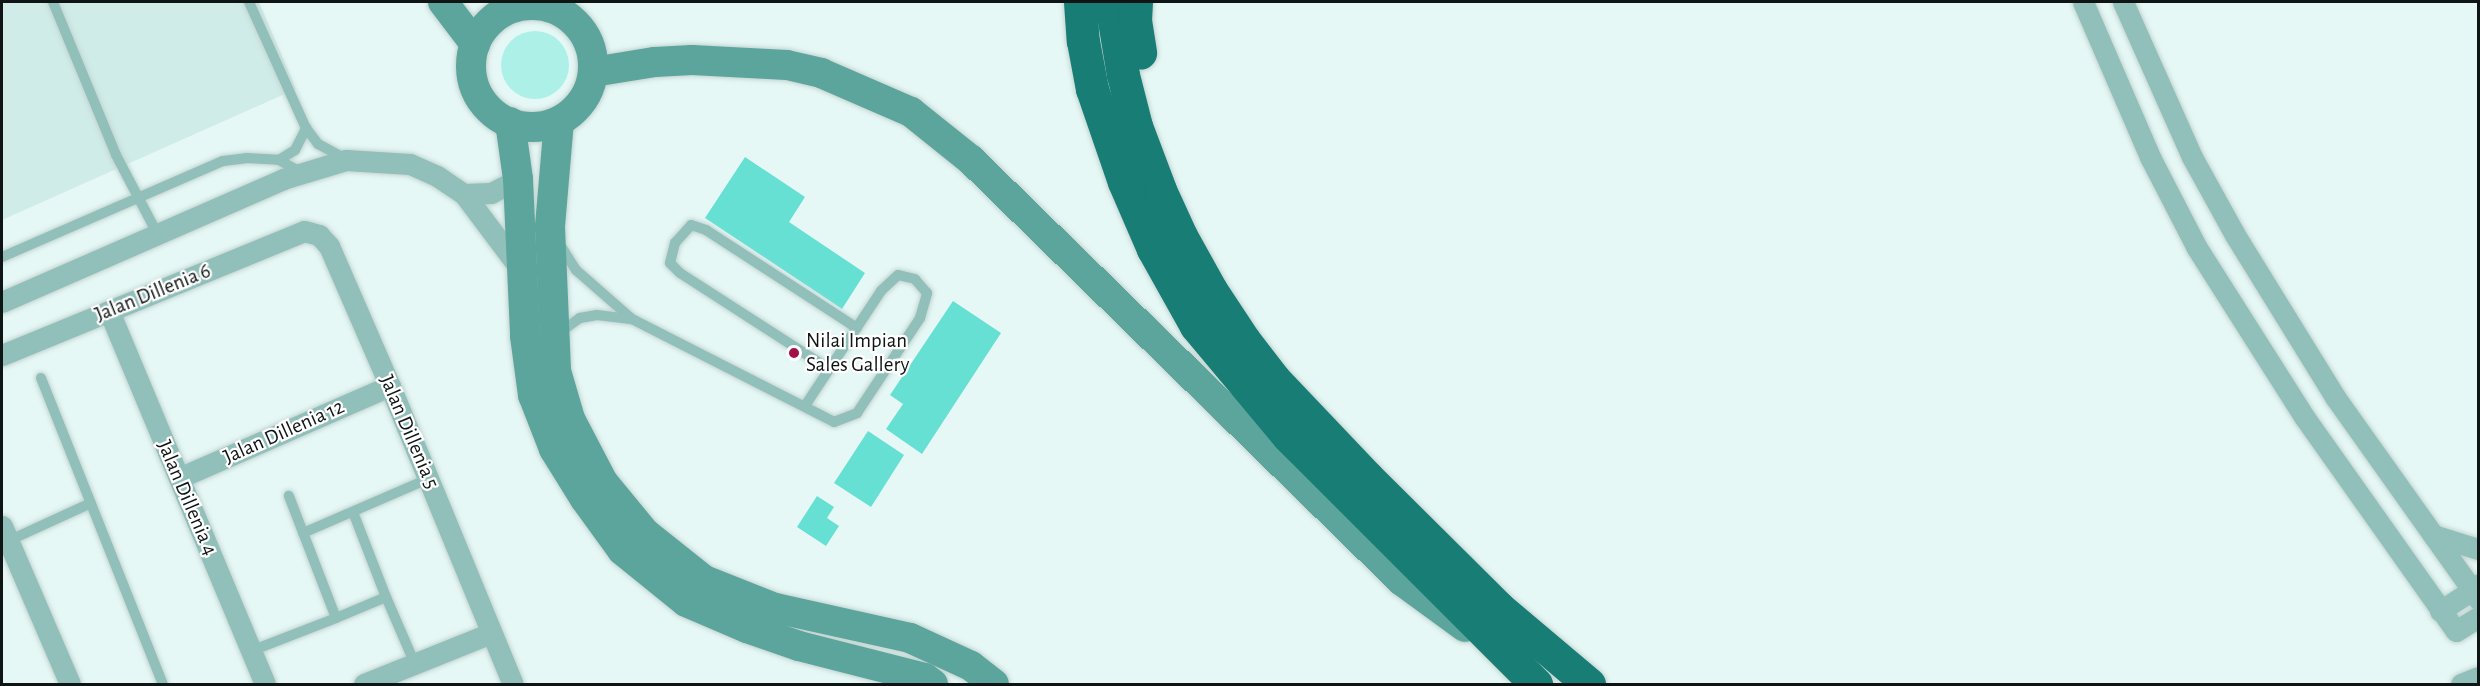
<!DOCTYPE html>
<html>
<head>
<meta charset="utf-8">
<style>
	body { margin:0 }
	#map { position:relative; width:2480px; height:686px; overflow:hidden; background:#e5f8f5; font-family:"Alegreya Sans",sans-serif }
	div>[style] { position:absolute }
	.built>* { inset:0; background:#cfece8 }
	.green>* { inset:0; background:#adf0e8 }
	.round { border-radius:50% }
	.building>* { inset:0; background:#67e0d4 }
	.roads { filter:drop-shadow(0 0 2px #c3d4d1) drop-shadow(0 0 2px #c3d4d1) }
	.lane>* { height:10px; margin:-5px; padding:0 5px; transform-origin:5px; border-radius:5px; background:#91bfba }
	.street>* { height:21px; margin:-10.5px; padding:0 10.5px; transform-origin:10.5px; border-radius:10.5px; background:#91bfba }
	.secondary>* { height:30px; margin:-15px; padding:0 15px; transform-origin:15px; border-radius:15px; background:#5ca59d }
	.secondary>.ring { margin:-15px; padding:0; box-sizing:content-box; background:none; border:30px solid #5ca59d; border-radius:50% }
	.highway>* { height:33px; margin:-16.5px; padding:0 16.5px; transform-origin:16.5px; border-radius:16.5px; background:#177d75 }
	.dots>* { width:16px; height:16px; translate:-50% -50%; box-sizing:border-box; border:3px solid #fff; border-radius:50% }
	span { translate:-50% -50%; white-space:nowrap; text-align:center; line-height:1.15; -webkit-text-stroke:4.5px #fff; paint-order:stroke }
	.street-label { font-size:21px; color:#0e1514 }
	.poi-label { font-size:21px; color:#0e1514 }
	.left { translate:0 -50%; text-align:left }
	.frame { position:absolute; inset:0; border:3px solid #0e1514; pointer-events:none }
</style>
</head>
<body>
<div id="map">
	<div class="built">
		<i style="clip-path:polygon(2px 2px,259px 2px,296px 89px,2px 220px)"></i>
	</div>
	<div class="green">
		<i class="round" style="left:501px;top:31px;width:68px;height:68px"></i>
	</div>
	<div class="building">
		<i style="clip-path:polygon(745px 157px,805px 197px,789px 222px,865px 273px,842px 309px,705px 218px)"></i>
		<i style="clip-path:polygon(953px 301px,1001px 333px,922px 454px,886px 429px,903px 404px,890px 395px)"></i>
		<i style="clip-path:polygon(868px 431px,904px 455px,871px 507px,834px 483px)"></i>
		<i style="clip-path:polygon(817px 496px,834px 507px,827px 518px,839px 526px,826px 546px,797px 527px)"></i>
	</div>
	<div class="roads">
		<div class="lane">
			<i style="left:53px;top:2px;width:165px;rotate:67.6deg"></i>
			<i style="left:116px;top:155px;width:88px;rotate:62.3deg"></i>
			<i style="left:249px;top:2px;width:138px;rotate:65.7deg"></i>
			<i style="left:306px;top:128px;width:20px;rotate:53deg"></i>
			<i style="left:318px;top:144px;width:30px;rotate:28deg"></i>
			<i style="left:279px;top:160px;width:19px;rotate:-32deg"></i>
			<i style="left:295px;top:150px;width:25px;rotate:-63deg"></i>
			<i style="left:559px;top:243px;width:32px;rotate:58deg"></i>
			<i style="left:576px;top:270px;width:74px;rotate:41.2deg"></i>
			<i style="left:632px;top:319px;width:227px;rotate:27deg"></i>
			<i style="left:834px;top:422px;width:25px;rotate:-21deg"></i>
			<i style="left:857px;top:413px;width:114px;rotate:-56.4deg"></i>
			<i style="left:920px;top:318px;width:26px;rotate:-74deg"></i>
			<i style="left:927px;top:293px;width:18px;rotate:-131deg"></i>
			<i style="left:915px;top:279px;width:17px;rotate:-167deg"></i>
			<i style="left:898px;top:275px;width:23px;rotate:137deg"></i>
			<i style="left:881px;top:291px;width:138px;rotate:123.5deg"></i>
			<i style="left:2px;top:257px;width:241px;rotate:-23.5deg"></i>
			<i style="left:223px;top:161px;width:23px;rotate:-7deg"></i>
			<i style="left:246px;top:158px;width:33px;rotate:3deg"></i>
			<i style="left:279px;top:160px;width:25px;rotate:29deg"></i>
			<i style="left:559px;top:333px;width:26px;rotate:-36deg"></i>
			<i style="left:580px;top:318px;width:17px;rotate:-10deg"></i>
			<i style="left:597px;top:315px;width:34px;rotate:7deg"></i>
			<i style="left:829px;top:369px;width:177px;rotate:-147.2deg"></i>
			<i style="left:680px;top:273px;width:14px;rotate:-135deg"></i>
			<i style="left:670px;top:263px;width:21px;rotate:-76deg"></i>
			<i style="left:675px;top:243px;width:24px;rotate:-48deg"></i>
			<i style="left:691px;top:225px;width:16px;rotate:18deg"></i>
			<i style="left:706px;top:230px;width:180px;rotate:33deg"></i>
			<i style="left:41px;top:378px;width:329px;rotate:68.3deg"></i>
			<i style="left:353px;top:512px;width:91px;rotate:68.8deg"></i>
			<i style="left:303px;top:533px;width:136px;rotate:-23.4deg"></i>
			<i style="left:8px;top:541px;width:91px;rotate:-24.6deg"></i>
			<i style="left:336px;top:618px;width:54px;rotate:-22.8deg"></i>
			<i style="left:386px;top:597px;width:73px;rotate:66.6deg"></i>
			<i style="left:251px;top:651px;width:91px;rotate:-21.2deg"></i>
			<i style="left:336px;top:618px;width:131px;rotate:-111.1deg"></i>
		</div>
		<div class="street">
			<i style="left:2083px;top:2px;width:169px;rotate:66.6deg"></i>
			<i style="left:2150px;top:157px;width:102px;rotate:62.7deg"></i>
			<i style="left:2197px;top:248px;width:201px;rotate:57.6deg"></i>
			<i style="left:2305px;top:418px;width:261px;rotate:54.7deg"></i>
			<i style="left:2456px;top:631px;width:26px;rotate:-32deg"></i>
			<i style="left:2123px;top:2px;width:170px;rotate:66deg"></i>
			<i style="left:2192px;top:157px;width:89px;rotate:61.1deg"></i>
			<i style="left:2235px;top:235px;width:190px;rotate:58.3deg"></i>
			<i style="left:2335px;top:397px;width:237px;rotate:54.6deg"></i>
			<i style="left:2472px;top:590px;width:8px;rotate:-40deg"></i>
			<i style="left:464px;top:194px;width:27px;rotate:-2deg"></i>
			<i style="left:491px;top:193px;width:30px;rotate:-27deg"></i>
			<i style="left:2px;top:302px;width:307px;rotate:-23.6deg"></i>
			<i style="left:283px;top:179px;width:66px;rotate:-16.8deg"></i>
			<i style="left:346px;top:160px;width:64px;rotate:3.6deg"></i>
			<i style="left:410px;top:164px;width:30px;rotate:24deg"></i>
			<i style="left:437px;top:176px;width:32px;rotate:34deg"></i>
			<i style="left:464px;top:194px;width:95px;rotate:53.1deg"></i>
			<i style="left:109px;top:311px;width:404px;rotate:67.3deg"></i>
			<i style="left:2px;top:355px;width:326px;rotate:-22.3deg"></i>
			<i style="left:304px;top:231px;width:16px;rotate:15deg"></i>
			<i style="left:319px;top:235px;width:15px;rotate:48deg"></i>
			<i style="left:329px;top:246px;width:153px;rotate:66.5deg"></i>
			<i style="left:390px;top:386px;width:322px;rotate:67.6deg"></i>
			<i style="left:179px;top:478px;width:230px;rotate:-23.6deg"></i>
			<i style="left:2px;top:526px;width:172px;rotate:66.7deg"></i>
			<i style="left:2433px;top:535px;width:47px;rotate:17.3deg"></i>
			<i style="left:2440px;top:611px;width:38px;rotate:-33deg"></i>
			<i style="left:2472px;top:590px;width:11px;rotate:56deg"></i>
			<i style="left:364px;top:684px;width:137px;rotate:-21.9deg"></i>
			<i style="left:2461px;top:684px;width:18px;rotate:-22deg"></i>
		</div>
		<div class="secondary">
			<i style="left:443px;top:2px;width:53px;rotate:52.7deg"></i>
			<i class="ring" style="left:471px;top:5px;width:92px;height:92px"></i>
			<i style="left:593px;top:72px;width:63px;rotate:-9.2deg"></i>
			<i style="left:655px;top:62px;width:37px;rotate:-3deg"></i>
			<i style="left:692px;top:60px;width:95px;rotate:3deg"></i>
			<i style="left:787px;top:65px;width:35px;rotate:13deg"></i>
			<i style="left:821px;top:73px;width:98px;rotate:23.4deg"></i>
			<i style="left:911px;top:112px;width:77px;rotate:38.7deg"></i>
			<i style="left:971px;top:160px;width:602px;rotate:44.33deg"></i>
			<i style="left:1402px;top:581px;width:78px;rotate:36.1deg"></i>
			<i style="left:559px;top:121px;width:106px;rotate:94.9deg"></i>
			<i style="left:550px;top:227px;width:144px;rotate:87.6deg"></i>
			<i style="left:556px;top:371px;width:50px;rotate:73.7deg"></i>
			<i style="left:570px;top:419px;width:71px;rotate:62.4deg"></i>
			<i style="left:603px;top:482px;width:66px;rotate:50.5deg"></i>
			<i style="left:645px;top:533px;width:75px;rotate:38.5deg"></i>
			<i style="left:704px;top:580px;width:76px;rotate:21.5deg"></i>
			<i style="left:775px;top:608px;width:138px;rotate:12.5deg"></i>
			<i style="left:910px;top:638px;width:67px;rotate:24.7deg"></i>
			<i style="left:971px;top:666px;width:29px;rotate:38deg"></i>
			<i style="left:510px;top:122px;width:58px;rotate:82deg"></i>
			<i style="left:518px;top:179px;width:157px;rotate:87.4deg"></i>
			<i style="left:525px;top:336px;width:60px;rotate:82.3deg"></i>
			<i style="left:533px;top:395px;width:58px;rotate:68.7deg"></i>
			<i style="left:554px;top:449px;width:59px;rotate:58.2deg"></i>
			<i style="left:585px;top:499px;width:63px;rotate:54deg"></i>
			<i style="left:622px;top:550px;width:82px;rotate:39.1deg"></i>
			<i style="left:686px;top:602px;width:66px;rotate:23.1deg"></i>
			<i style="left:747px;top:628px;width:55px;rotate:19.1deg"></i>
			<i style="left:799px;top:646px;width:130px;rotate:14.3deg"></i>
			<i style="left:925px;top:678px;width:10px;rotate:37deg"></i>
		</div>
		<div class="highway">
			<i style="left:1080px;top:2px;width:39px;rotate:86deg"></i>
			<i style="left:1083px;top:41px;width:49px;rotate:79.4deg"></i>
			<i style="left:1092px;top:89px;width:98px;rotate:71deg"></i>
			<i style="left:1124px;top:182px;width:73px;rotate:66.6deg"></i>
			<i style="left:1153px;top:249px;width:88px;rotate:60.8deg"></i>
			<i style="left:1196px;top:326px;width:143px;rotate:50.1deg"></i>
			<i style="left:1288px;top:436px;width:351px;rotate:45deg"></i>
			<i style="left:1111px;top:2px;width:74px;rotate:80.7deg"></i>
			<i style="left:1123px;top:75px;width:53px;rotate:75.7deg"></i>
			<i style="left:1136px;top:126px;width:68px;rotate:69.4deg"></i>
			<i style="left:1160px;top:190px;width:51px;rotate:65.5deg"></i>
			<i style="left:1181px;top:236px;width:62px;rotate:60.9deg"></i>
			<i style="left:1211px;top:290px;width:60px;rotate:56.6deg"></i>
			<i style="left:1244px;top:340px;width:49px;rotate:52.4deg"></i>
			<i style="left:1274px;top:379px;width:135px;rotate:46.5deg"></i>
			<i style="left:1367px;top:477px;width:186px;rotate:44.8deg"></i>
			<i style="left:1499px;top:608px;width:118px;rotate:40.2deg"></i>
			<i style="left:1136px;top:2px;width:18px;rotate:93deg"></i>
			<i style="left:1135px;top:20px;width:33px;rotate:81deg"></i>
		</div>
	</div>
	<div class="dots">
		<i style="left:794px;top:353px;background:#a50f49"></i>
	</div>
	<div class="street-label">
		<span style="left:153px;top:293px;rotate:-22deg">Jalan Dillenia 6</span>
		<span style="left:284px;top:432px;rotate:-24deg">Jalan Dillenia 12</span>
		<span style="left:409px;top:432px;rotate:67deg">Jalan Dillenia 5</span>
		<span style="left:187px;top:498px;rotate:67deg">Jalan Dillenia 4</span>
	</div>
	<div class="poi-label">
		<span class="left" style="left:806px;top:353px">Nilai Impian<br>Sales Gallery</span>
	</div>
	<div class="frame"></div>
</div>
</body>
</html>
